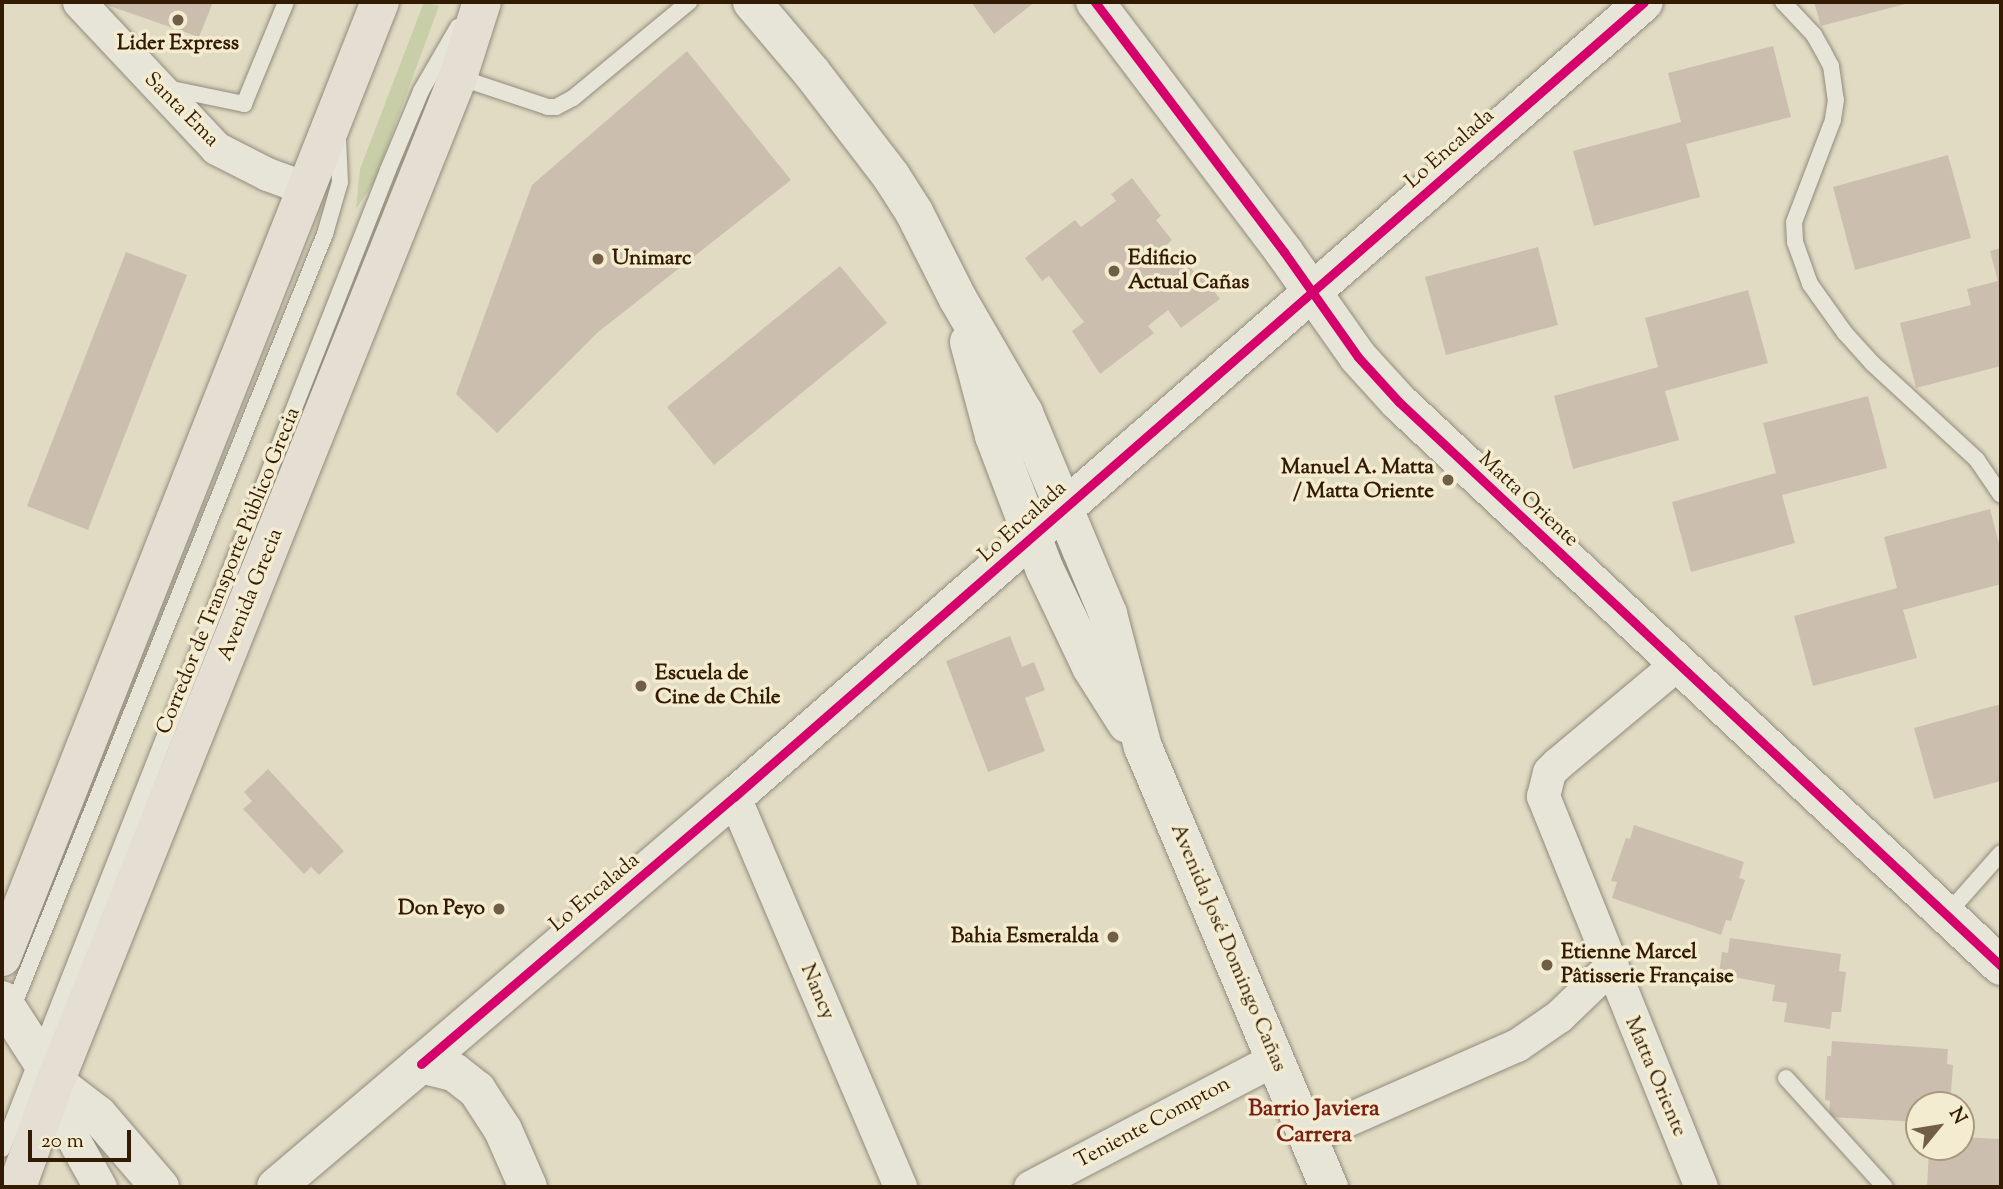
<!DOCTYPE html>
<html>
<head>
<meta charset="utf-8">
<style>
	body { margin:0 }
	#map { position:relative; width:2003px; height:1189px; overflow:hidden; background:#e1dbc4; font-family:"Sorts Mill Goudy",serif }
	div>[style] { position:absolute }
	.green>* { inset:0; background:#c8cea8 }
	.building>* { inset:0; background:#ccbeaf }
	.roads { filter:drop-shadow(0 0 2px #928b7b) drop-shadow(0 0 2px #928b7b) }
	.service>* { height:16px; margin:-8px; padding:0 8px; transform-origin:8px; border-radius:8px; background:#e7e4d8 }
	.minor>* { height:33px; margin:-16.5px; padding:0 16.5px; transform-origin:16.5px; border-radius:16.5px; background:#e7e4d8 }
	.tertiary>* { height:38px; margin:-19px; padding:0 19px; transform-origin:19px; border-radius:19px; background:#e7e4d8 }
	.secondary>* { height:38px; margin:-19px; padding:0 19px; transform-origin:19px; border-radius:19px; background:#e7e4d8 }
	.primary>* { height:38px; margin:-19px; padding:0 19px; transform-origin:19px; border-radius:19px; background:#e4dfd2 }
	.cycleway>* { height:9px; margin:-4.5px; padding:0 4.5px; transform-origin:4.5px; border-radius:4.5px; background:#d6006c }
	.dots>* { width:19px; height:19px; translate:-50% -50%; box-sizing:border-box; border:4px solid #f4ecd0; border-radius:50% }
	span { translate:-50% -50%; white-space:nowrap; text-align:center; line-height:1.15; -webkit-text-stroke:7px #f4ecd0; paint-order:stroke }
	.poi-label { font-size:21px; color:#331a03; font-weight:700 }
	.left { translate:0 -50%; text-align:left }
	.right { translate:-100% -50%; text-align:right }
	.street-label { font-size:21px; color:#331a03 }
	.neighbourhood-label { font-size:23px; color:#7a1f14; font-weight:700 }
	.frame { position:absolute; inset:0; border:4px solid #331a03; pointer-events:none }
	.north { position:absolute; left:1905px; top:1091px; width:70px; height:70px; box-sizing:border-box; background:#f4ecd0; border:2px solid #a7987e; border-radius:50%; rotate:60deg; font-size:19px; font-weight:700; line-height:28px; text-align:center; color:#331a03 }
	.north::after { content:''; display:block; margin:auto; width:24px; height:32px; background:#705e47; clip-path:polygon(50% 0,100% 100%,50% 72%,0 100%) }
	.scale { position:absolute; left:28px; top:1130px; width:103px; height:32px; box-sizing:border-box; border:4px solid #331a03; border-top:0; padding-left:9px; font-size:21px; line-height:24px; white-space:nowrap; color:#331a03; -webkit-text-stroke:5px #f4ecd0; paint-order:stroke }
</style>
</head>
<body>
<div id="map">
	<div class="green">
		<i style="clip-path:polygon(424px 2px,439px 6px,374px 182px,356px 209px,360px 169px)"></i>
	</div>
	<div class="building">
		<i style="clip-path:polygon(98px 2px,213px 2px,199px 37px)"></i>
		<i style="clip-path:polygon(971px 2px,1035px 2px,994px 34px)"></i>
		<i style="clip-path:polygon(1814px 2px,1909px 2px,1909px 3px,1821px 26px)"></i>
		<i style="clip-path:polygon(1773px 46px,1791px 117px,1686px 144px,1700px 197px,1594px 226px,1573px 151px,1681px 122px,1668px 73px)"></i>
		<i style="clip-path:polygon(687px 51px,791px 180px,597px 333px,497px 433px,456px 394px,532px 185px)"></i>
		<i style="clip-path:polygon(1948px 155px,1971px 238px,1855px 270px,1833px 187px)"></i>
		<i style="clip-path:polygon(1132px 178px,1161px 216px,1156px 220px,1172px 240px,1165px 246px,1179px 266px,1186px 261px,1199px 279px,1203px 276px,1220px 299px,1181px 328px,1168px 310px,1148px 326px,1154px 333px,1100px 374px,1072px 331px,1084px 322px,1049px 276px,1042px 281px,1025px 258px,1075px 220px,1081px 227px,1116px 201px,1111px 194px)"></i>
		<i style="clip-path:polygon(1538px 247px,1558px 325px,1446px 355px,1425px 277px)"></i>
		<i style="clip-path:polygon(2001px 248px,2001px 366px,1916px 388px,1900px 323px,1971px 305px,1967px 289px,1998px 281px,1990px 251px)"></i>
		<i style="clip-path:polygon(126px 252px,187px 275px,88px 530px,27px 506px)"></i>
		<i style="clip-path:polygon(840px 266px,887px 323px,714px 465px,667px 407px)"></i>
		<i style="clip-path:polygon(1748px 290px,1768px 363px,1665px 391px,1679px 440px,1573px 469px,1554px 396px,1658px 367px,1645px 318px)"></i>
		<i style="clip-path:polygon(1868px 396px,1887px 468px,1782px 495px,1795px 543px,1691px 572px,1672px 502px,1776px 473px,1763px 423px)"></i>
		<i style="clip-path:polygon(1990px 509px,2001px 552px,2001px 584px,1903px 610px,1917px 658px,1813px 686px,1794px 616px,1897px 588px,1884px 537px)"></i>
		<i style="clip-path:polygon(1010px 636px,1022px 667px,1034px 662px,1045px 690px,1025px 698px,1045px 751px,988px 772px,946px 661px)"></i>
		<i style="clip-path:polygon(2001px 704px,2001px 781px,1934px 799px,1914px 728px)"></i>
		<i style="clip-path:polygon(268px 769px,344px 851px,319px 875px,311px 867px,304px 874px,243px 809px,252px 801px,244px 792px)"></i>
		<i style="clip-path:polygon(1634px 825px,1744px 862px,1739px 878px,1745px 880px,1731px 921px,1726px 920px,1721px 935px,1612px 898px,1617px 882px,1611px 881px,1626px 838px,1630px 839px)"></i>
		<i style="clip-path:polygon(1730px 938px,1841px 954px,1839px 971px,1846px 972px,1841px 1012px,1832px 1012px,1830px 1029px,1784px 1022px,1787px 1003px,1772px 1001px,1775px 985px,1719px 974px,1722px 952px,1728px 953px)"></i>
		<i style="clip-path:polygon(1832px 1041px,1948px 1049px,1947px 1064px,1953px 1065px,1950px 1105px,1919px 1105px,1919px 1122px,1829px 1117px,1830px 1101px,1825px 1100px,1827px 1056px,1831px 1056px)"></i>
		<i style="clip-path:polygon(1961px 1137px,2001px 1139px,2001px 1187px,1927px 1187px,1929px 1151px,1934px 1151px,1934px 1147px,1961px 1147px)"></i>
	</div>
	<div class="roads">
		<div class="service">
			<i style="left:1783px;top:2px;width:45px;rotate:46.8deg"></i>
			<i style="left:1814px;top:35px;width:18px;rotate:61deg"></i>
			<i style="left:1823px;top:51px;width:17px;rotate:62deg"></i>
			<i style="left:1831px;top:66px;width:34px;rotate:82deg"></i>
			<i style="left:1836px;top:100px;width:20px;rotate:99deg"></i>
			<i style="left:1833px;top:120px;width:109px;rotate:110.9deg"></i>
			<i style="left:1794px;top:222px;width:20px;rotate:87deg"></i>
			<i style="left:1795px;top:242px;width:45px;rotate:70.3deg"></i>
			<i style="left:1810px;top:284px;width:60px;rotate:54.5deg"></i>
			<i style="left:1845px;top:333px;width:40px;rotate:48deg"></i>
			<i style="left:1872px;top:363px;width:143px;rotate:42.7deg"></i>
			<i style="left:1977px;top:460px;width:42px;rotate:55.6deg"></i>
			<i style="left:458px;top:77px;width:95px;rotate:18.4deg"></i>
			<i style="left:548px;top:107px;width:8px"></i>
			<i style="left:556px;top:107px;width:19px;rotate:-28deg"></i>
			<i style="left:573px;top:98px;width:151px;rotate:-39.6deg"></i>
			<i style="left:167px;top:88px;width:79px;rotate:11.7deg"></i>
			<i style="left:244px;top:104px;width:110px;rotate:-67.6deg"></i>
			<i style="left:1947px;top:914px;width:81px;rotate:-48.5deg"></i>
			<i style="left:12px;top:1009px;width:836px;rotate:-68.01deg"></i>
			<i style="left:325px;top:234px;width:54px;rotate:-73.9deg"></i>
			<i style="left:340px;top:182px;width:43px;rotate:-92.7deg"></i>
			<i style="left:1786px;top:1078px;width:147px;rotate:47.8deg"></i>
			<i style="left:2px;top:1149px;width:1052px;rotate:-68.48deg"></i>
			<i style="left:388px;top:170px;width:86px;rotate:-67.3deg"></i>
			<i style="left:421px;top:91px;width:74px;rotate:-60deg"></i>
		</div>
		<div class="minor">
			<i style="left:79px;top:2px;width:200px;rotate:46.8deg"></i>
			<i style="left:216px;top:148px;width:57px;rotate:27deg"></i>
			<i style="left:267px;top:174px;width:40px;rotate:20.2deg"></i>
			<i style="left:1679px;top:662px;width:159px;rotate:140.1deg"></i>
			<i style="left:1557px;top:764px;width:11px;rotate:135deg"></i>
			<i style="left:1549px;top:772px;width:25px;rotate:104deg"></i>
			<i style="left:1543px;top:796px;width:422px;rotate:68deg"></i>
			<i style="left:734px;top:797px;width:424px;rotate:66.9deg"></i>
			<i style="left:55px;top:1082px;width:38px;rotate:79deg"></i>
			<i style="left:62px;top:1119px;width:78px;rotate:60.8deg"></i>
			<i style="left:1308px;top:1137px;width:228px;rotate:-23.8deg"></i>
			<i style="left:1517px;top:1045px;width:51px;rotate:-34.6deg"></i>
			<i style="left:1559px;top:1016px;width:71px;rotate:-43.9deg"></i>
			<i style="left:1030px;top:1187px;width:276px;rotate:-27.6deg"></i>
		</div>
		<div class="tertiary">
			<i style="left:752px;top:2px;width:93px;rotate:49.8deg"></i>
			<i style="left:812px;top:73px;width:130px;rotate:52.5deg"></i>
			<i style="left:891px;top:176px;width:43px;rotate:57.4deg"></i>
			<i style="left:914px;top:212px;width:97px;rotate:63.2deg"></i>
			<i style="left:958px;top:299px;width:132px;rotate:59.9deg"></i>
			<i style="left:1024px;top:413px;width:218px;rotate:67.3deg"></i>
			<i style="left:1108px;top:614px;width:138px;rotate:75.3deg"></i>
			<i style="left:1143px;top:747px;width:478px;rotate:67.1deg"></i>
			<i style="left:1095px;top:2px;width:313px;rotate:52.9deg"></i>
			<i style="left:1284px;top:252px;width:128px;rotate:54.8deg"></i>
			<i style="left:1358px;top:357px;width:61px;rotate:47.7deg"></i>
			<i style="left:1399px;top:402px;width:825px;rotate:43.13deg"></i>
			<i style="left:969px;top:342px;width:97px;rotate:75.1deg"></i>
			<i style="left:994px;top:436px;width:143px;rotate:69.2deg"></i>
			<i style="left:1045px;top:570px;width:107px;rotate:64.6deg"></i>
			<i style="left:1091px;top:667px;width:67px;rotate:57.7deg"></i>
			<i style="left:421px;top:1064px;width:411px;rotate:-40.5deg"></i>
			<i style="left:734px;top:797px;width:1208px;rotate:-41.14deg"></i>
		</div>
		<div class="secondary">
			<i style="left:2px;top:1000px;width:98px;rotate:57.1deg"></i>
			<i style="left:55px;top:1082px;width:54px;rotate:37.5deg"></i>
			<i style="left:98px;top:1115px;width:95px;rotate:49.3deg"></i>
			<i style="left:276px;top:1187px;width:190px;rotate:-40.3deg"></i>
			<i style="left:421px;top:1064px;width:34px;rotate:14deg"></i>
			<i style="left:454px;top:1072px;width:29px;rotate:38deg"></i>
			<i style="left:477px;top:1090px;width:48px;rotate:57deg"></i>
			<i style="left:503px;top:1130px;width:62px;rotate:66.3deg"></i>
		</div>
		<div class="primary">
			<i style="left:2px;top:957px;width:1027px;rotate:-68.41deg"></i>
			<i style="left:17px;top:1187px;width:112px;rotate:-70.1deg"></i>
			<i style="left:55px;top:1082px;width:1083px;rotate:-68.15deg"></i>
			<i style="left:458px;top:77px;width:79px;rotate:-72.3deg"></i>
		</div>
	</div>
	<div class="cycleway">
		<i style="left:1095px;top:2px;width:313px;rotate:52.9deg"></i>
		<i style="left:1284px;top:252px;width:128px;rotate:54.8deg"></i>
		<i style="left:1358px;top:357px;width:61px;rotate:47.7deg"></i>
		<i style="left:1399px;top:402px;width:825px;rotate:43.13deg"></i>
		<i style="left:421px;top:1064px;width:411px;rotate:-40.5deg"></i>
		<i style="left:734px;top:797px;width:1208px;rotate:-41.14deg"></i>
	</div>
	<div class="dots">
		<i style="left:178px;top:20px;background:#705e47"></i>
		<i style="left:598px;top:259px;background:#705e47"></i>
		<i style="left:1114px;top:271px;background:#705e47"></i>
		<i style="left:1448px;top:480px;background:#705e47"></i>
		<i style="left:641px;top:686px;background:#705e47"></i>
		<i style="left:499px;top:909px;background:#705e47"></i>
		<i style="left:1113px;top:937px;background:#705e47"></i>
		<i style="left:1547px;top:965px;background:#705e47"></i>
	</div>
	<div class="poi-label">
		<span style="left:178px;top:44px">Lider Express</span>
		<span class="left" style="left:612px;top:259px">Unimarc</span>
		<span class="left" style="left:1128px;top:271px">Edificio<br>Actual Cañas</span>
		<span class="right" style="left:1434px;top:480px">Manuel A. Matta<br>/ Matta Oriente</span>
		<span class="left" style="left:655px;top:686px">Escuela de<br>Cine de Chile</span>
		<span class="right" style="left:485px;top:909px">Don Peyo</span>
		<span class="right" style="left:1099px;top:937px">Bahia Esmeralda</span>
		<span class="left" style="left:1561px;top:965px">Etienne Marcel<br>Pâtisserie Française</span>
	</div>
	<div class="street-label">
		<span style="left:181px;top:110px;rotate:45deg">Santa Ema</span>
		<span style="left:1450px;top:149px;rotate:-41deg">Lo Encalada</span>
		<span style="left:1528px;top:500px;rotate:43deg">Matta Oriente</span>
		<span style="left:1023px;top:522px;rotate:-42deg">Lo Encalada</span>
		<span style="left:229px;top:571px;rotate:-68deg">Corredor de Transporte Público Grecia</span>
		<span style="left:251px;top:595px;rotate:-68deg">Avenida Grecia</span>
		<span style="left:595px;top:893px;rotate:-40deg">Lo Encalada</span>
		<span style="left:1228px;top:948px;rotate:67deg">Avenida José Domingo Cañas</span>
		<span style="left:817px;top:992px;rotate:67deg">Nancy</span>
		<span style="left:1655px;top:1077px;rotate:67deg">Matta Oriente</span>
		<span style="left:1153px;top:1123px;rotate:-28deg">Teniente Compton</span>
	</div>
	<div class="neighbourhood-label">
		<span style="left:1314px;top:1123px">Barrio Javiera<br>Carrera</span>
	</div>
	<div class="frame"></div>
	<div class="north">N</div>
	<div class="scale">20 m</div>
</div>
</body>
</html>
